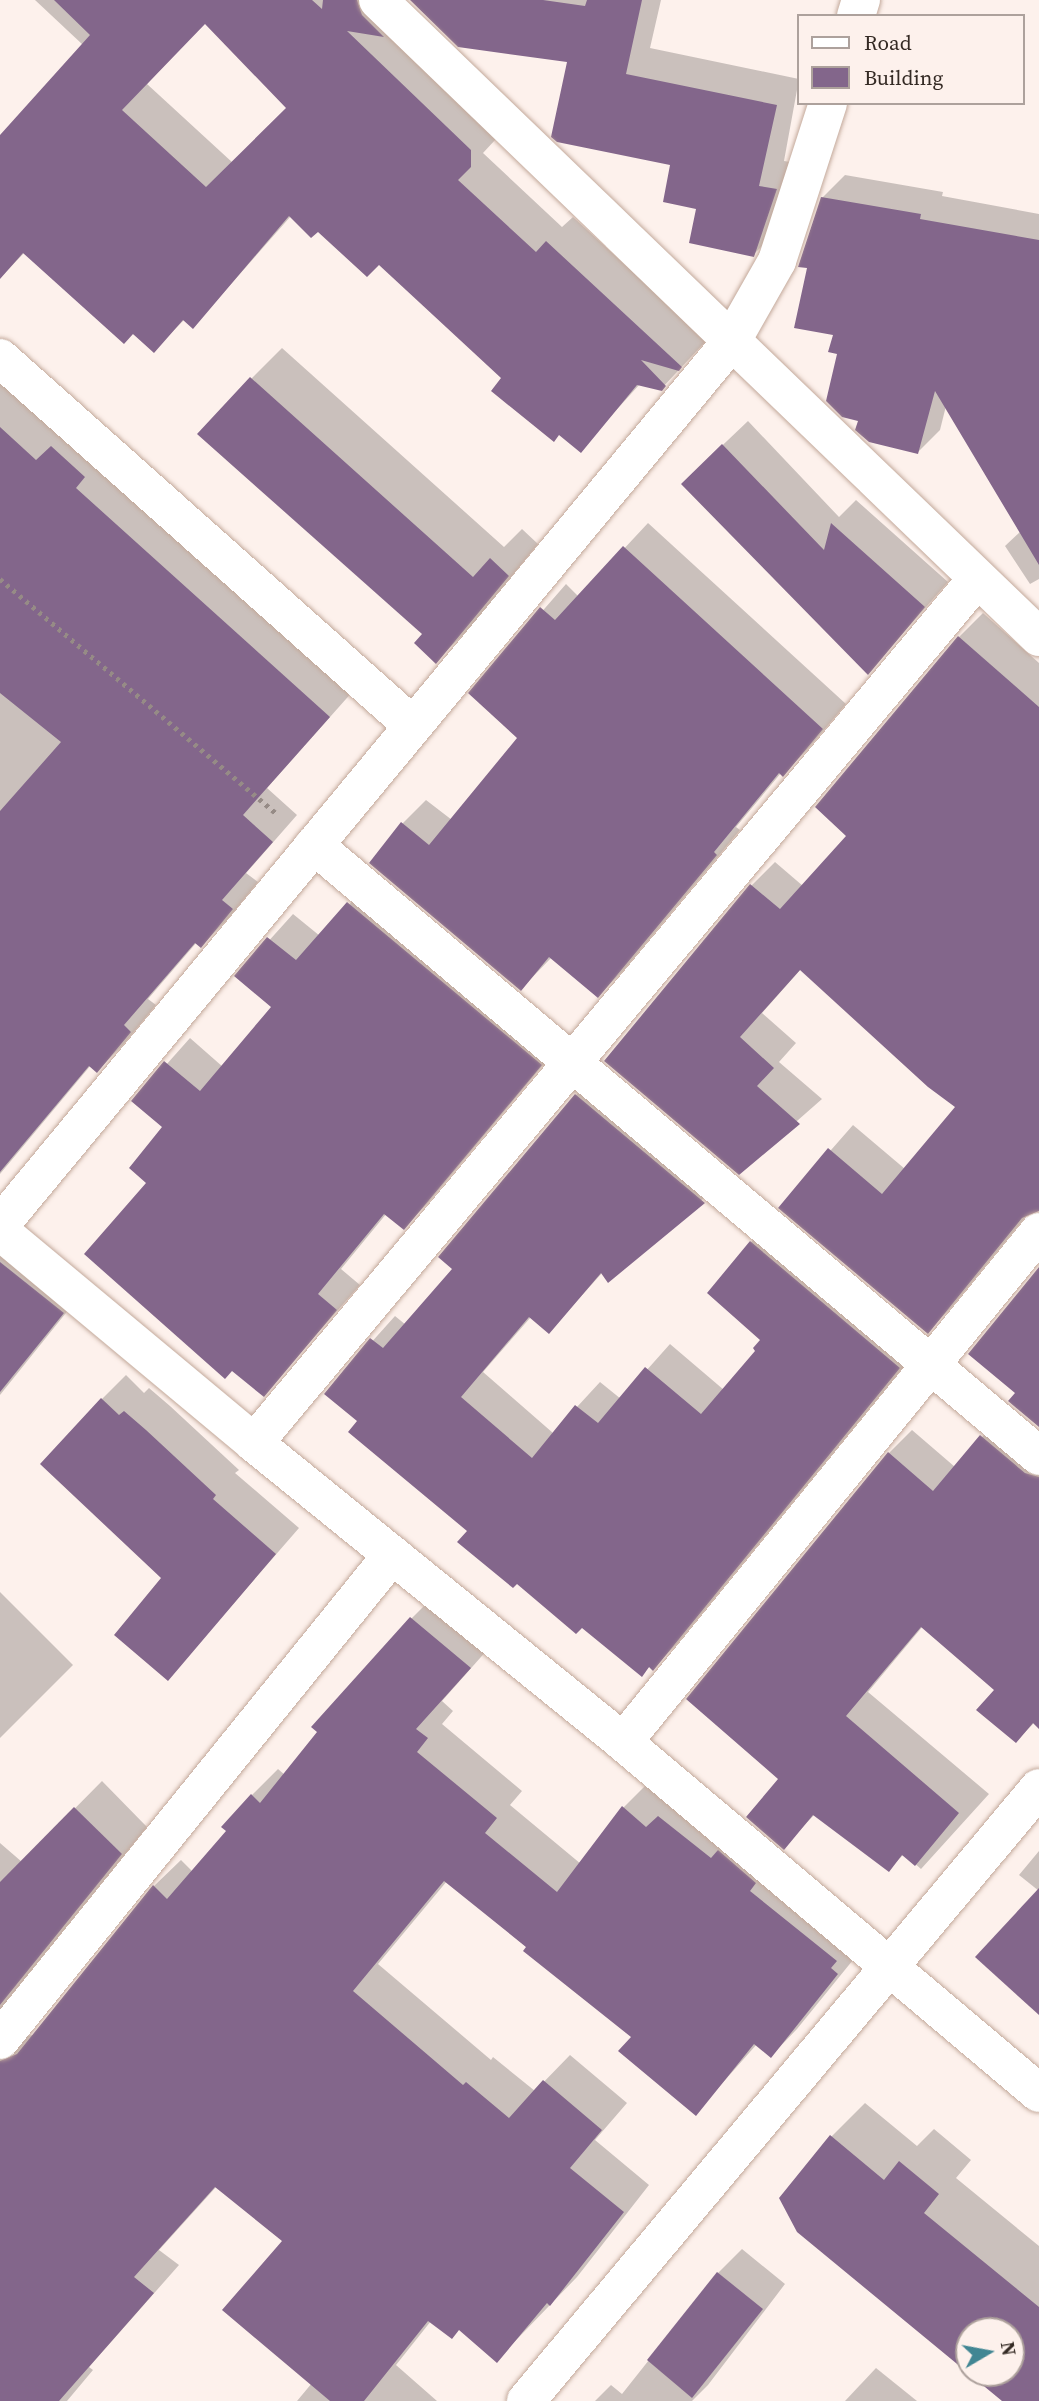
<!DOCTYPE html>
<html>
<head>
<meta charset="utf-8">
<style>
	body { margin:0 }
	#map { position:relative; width:1039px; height:2401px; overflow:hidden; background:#fdf1ec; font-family:"Source Serif 4",serif }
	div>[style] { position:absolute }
	.shadow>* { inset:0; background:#0003 }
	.building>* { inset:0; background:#83668b }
	.path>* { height:4.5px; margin-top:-2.25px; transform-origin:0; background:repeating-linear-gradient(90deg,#968b86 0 3.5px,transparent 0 8.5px) }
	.roads { filter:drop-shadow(0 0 2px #c3a99b) drop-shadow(0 0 2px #c3a99b) }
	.street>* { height:38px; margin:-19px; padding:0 19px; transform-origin:19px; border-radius:19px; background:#fff }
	span { translate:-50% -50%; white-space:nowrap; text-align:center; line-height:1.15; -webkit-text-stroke:7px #fdf1ec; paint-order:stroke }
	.legend { position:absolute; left:797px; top:14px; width:228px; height:91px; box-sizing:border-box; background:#fdf1ec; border:2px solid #ada19c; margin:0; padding:9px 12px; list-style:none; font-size:21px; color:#342a24 }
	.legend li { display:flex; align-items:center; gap:14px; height:35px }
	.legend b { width:35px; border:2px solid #ada19c }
	.north { position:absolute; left:955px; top:2317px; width:70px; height:70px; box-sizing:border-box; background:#fdf1ec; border:2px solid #ada19c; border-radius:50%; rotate:80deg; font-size:19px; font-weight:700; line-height:28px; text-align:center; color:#342a24 }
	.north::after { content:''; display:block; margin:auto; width:24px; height:32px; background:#418693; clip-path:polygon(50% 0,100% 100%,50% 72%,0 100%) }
</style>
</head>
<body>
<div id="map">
	<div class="shadow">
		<i style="clip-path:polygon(evenodd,35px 0,400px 0,496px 139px,483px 153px,562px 227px,573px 217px,707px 340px,661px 389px,640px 384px,580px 450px,379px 263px,291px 216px,193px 327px,185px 319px,154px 350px,25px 252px,0 278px,0 138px,83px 45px,35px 0,205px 22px,288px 108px,233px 163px,147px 84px,205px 22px)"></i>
		<i style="clip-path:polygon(412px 0,661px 0,650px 48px,799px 79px,784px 161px,802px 164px,779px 229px,753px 255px,698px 208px,673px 163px,569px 60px)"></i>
		<i style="clip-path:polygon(845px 175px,943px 192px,942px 196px,1039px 214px,1039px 579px,1030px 584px,1005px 546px,1021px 531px,946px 406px,940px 430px,917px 453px,860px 420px,835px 334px,822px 198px)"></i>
		<i style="clip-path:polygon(282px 348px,504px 547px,522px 529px,538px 544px,467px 631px,436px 661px,425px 634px,251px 379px)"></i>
		<i style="clip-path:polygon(0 378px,354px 690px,267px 788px,297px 815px,246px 873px,258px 882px,227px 920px,201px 946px,197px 942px,148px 999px,156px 1005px,123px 1045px,97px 1071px,91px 1065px,0 1174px)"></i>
		<i style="clip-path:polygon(748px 421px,839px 517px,856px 500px,948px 582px,868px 673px,707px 460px)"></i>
		<i style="clip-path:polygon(648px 523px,846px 704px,807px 750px,783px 774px,781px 773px,736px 827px,740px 830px,622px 972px,598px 996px,552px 957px,521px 989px,402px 824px,426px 800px,452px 820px,519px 738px,471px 693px,566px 584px,579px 597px)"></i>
		<i style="clip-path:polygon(983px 613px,1039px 663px,1039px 1209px,1031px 1210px,951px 1308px,928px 1331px,781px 1207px,853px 1125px,905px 1169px,958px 1107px,801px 969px,762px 1013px,796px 1043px,779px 1062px,822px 1099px,739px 1172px,607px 1061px,752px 885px,775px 862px,803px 886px,848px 836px,817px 807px,959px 637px)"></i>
		<i style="clip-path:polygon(373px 879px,564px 1040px,428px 1203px,404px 1227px,387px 1213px,341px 1269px,360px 1285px,264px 1394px,148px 1183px,164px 1126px,134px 1101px,190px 1038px,223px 1067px,274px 1007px,237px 976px,293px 914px,320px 936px)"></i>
		<i style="clip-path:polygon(600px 1071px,727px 1178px,609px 1280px,602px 1273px,549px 1332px,531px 1317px,483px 1372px,553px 1433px,600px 1382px,621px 1399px,670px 1344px,724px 1390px,758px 1350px,762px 1340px,751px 1242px,775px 1219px,923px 1343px,677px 1644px,653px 1668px,650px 1666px,642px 1675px,470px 1530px,359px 1421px,326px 1393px,395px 1316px,406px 1325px,455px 1269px,440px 1257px,576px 1095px)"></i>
		<i style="clip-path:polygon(0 1220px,86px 1288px,0 1395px)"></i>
		<i style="clip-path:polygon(126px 1375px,144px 1393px,149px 1388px,170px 1406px,239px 1470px,235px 1473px,299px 1528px,168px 1679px,164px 1578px,102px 1399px)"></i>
		<i style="clip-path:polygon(1005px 1412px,1039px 1439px,1039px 1718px,1016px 1741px,996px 1689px,923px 1626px,868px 1692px,989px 1794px,921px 1869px,904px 1854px,889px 1869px,815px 1814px,784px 1847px,781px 1779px,889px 1453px,912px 1430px,955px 1467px)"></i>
		<i style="clip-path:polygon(0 1592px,73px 1665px,0 1738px)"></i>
		<i style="clip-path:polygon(438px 1592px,496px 1640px,442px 1701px,453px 1711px,442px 1724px,522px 1791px,510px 1805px,581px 1864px,624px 1807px,650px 1781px,870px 1939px,797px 2029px,771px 2056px,757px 2044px,696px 2113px,633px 2036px,447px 1881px,378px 1964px,491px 2060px,493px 2057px,535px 2091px,570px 2055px,627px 2103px,595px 2140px,649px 2185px,577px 2277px,497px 2360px,459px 2328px,431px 2321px,396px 2365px,437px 2401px,297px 2401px,312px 2383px,284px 2241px,217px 2186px,159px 2250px,179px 2265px,89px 2367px,93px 2370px,67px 2401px,0 2401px,0 1843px,22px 1862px,102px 1781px,147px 1827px,9px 1998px,4px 2009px,23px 2036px,35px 2035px,154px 1886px,181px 1860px,193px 1872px,229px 1831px,252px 1795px,278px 1769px,285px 1775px,411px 1619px)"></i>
		<i style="clip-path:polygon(1039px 1851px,1039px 2013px,1039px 1891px,1019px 1875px)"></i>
		<i style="clip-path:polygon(865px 2103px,917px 2146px,934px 2129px,971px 2160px,956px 2178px,1039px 2246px,1039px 2401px,1005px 2401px,971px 2373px,1011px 2373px,1011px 2331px,969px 2331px,969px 2371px,781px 2198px,832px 2136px)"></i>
		<i style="clip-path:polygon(742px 2249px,785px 2284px,708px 2385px,692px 2401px,595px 2401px,611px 2385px,622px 2394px,718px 2273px)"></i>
		<i style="clip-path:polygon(876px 2368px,917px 2401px,845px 2401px)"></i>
	</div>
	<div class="building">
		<i style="clip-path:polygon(evenodd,54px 0,312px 0,322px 9px,323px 0,357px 0,362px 15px,384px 37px,347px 31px,471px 150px,471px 167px,458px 180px,536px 252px,546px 241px,682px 367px,679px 371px,641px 360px,666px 386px,662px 391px,637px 385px,581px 453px,559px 435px,554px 442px,491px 391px,501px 378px,379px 265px,367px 277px,318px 232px,311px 238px,289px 216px,193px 329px,183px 320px,154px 353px,133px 334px,124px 344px,23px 253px,0 279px,0 135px,90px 35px,54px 0,205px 24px,286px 108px,206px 187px,122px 110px,205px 24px)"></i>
		<i style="clip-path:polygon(410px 0,543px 0,585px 6px,587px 0,642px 0,626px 74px,777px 105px,759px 186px,777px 189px,754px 257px,689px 243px,696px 209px,663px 202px,670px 165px,557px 142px,551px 137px,567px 62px,458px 47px)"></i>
		<i style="clip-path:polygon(821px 197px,921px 214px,920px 219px,1039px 240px,1039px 565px,935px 391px,918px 454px,869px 442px,855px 430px,858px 421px,842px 417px,826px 401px,837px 354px,828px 352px,833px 335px,794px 328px,807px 268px,798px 267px)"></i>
		<i style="clip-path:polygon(250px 377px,473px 577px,490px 558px,509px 576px,436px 664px,414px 643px,422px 634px,197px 434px)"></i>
		<i style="clip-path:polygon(0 427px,36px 460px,51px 446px,85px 477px,76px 488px,330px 717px,243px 815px,273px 842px,222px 900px,233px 909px,201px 948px,195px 943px,124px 1025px,131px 1032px,97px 1073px,89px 1066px,0 1172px,0 811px,61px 742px,0 693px)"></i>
		<i style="clip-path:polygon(722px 444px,824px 550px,831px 523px,925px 607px,868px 675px,681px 484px)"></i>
		<i style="clip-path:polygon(623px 546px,823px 729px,783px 777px,779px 773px,714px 852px,717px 855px,598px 998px,549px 957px,521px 991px,369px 863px,401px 822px,429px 845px,517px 738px,468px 693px,540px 607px,555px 620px)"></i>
		<i style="clip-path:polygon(958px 636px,1039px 707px,1039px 1211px,1022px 1218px,928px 1334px,778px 1208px,828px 1148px,882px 1194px,955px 1107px,928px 1087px,800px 970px,740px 1037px,774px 1068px,757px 1086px,800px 1124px,739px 1175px,604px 1061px,750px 884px,780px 909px,846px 836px,815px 807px)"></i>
		<i style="clip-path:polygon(347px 902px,542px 1065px,404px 1230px,384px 1214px,318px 1294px,337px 1310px,264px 1397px,232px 1371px,225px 1379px,84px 1254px,146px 1183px,129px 1168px,162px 1127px,131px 1101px,164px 1061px,200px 1091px,271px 1007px,234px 976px,267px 937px,296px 960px)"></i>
		<i style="clip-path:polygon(575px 1094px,705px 1203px,608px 1283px,601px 1273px,549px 1334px,529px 1317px,461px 1397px,532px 1458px,575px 1405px,598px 1423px,645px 1367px,701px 1414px,755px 1351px,753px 1348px,760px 1340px,707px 1293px,750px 1241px,900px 1368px,653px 1671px,649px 1667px,642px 1677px,582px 1628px,576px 1634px,517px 1584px,513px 1588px,457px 1542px,467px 1531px,348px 1432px,357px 1421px,324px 1394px,370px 1338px,383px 1348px,452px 1269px,438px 1257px)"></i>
		<i style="clip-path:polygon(0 1262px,64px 1313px,0 1392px)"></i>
		<i style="clip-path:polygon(1039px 1267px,1039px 1427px,1008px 1401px,1015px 1393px,968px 1354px)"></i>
		<i style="clip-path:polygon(101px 1398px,119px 1415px,124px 1411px,146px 1430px,216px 1495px,213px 1499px,276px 1554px,168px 1681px,114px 1635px,161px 1578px,40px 1464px)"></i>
		<i style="clip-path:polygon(980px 1435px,1025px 1473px,1039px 1477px,1039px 1729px,1033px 1723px,1016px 1743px,976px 1710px,994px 1690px,921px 1627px,846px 1716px,959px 1813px,915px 1866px,902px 1855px,889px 1872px,813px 1815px,784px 1850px,746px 1817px,778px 1779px,686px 1699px,888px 1452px,933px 1491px)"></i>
		<i style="clip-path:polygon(410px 1617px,471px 1668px,416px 1729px,428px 1738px,417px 1752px,497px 1818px,485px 1833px,557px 1892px,622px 1806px,646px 1827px,658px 1816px,711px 1858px,718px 1850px,756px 1883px,750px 1891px,837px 1961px,831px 1968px,838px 1974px,771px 2058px,754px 2044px,696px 2116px,618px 2051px,631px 2037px,523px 1951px,526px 1947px,444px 1881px,353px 1991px,463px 2085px,466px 2082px,509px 2118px,543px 2080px,602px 2130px,570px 2168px,624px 2212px,550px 2306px,547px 2303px,497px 2363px,459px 2330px,452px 2339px,428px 2321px,364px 2401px,330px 2401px,222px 2310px,282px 2241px,215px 2187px,134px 2277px,154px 2293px,59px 2401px,0 2401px,0 2061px,17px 2054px,153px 1885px,167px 1899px,226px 1831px,221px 1827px,251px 1794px,260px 1803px,317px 1732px,311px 1727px)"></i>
		<i style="clip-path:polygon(74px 1807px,122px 1854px,0 2005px,0 1882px)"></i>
		<i style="clip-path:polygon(1039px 1888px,1039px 2015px,975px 1957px)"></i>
		<i style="clip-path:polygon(evenodd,830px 2135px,884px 2180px,899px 2161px,939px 2194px,924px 2213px,1039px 2307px,1039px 2401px,1002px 2401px,797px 2232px,779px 2198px,830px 2135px,969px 2331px,1011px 2331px,1011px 2373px,969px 2373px,969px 2331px)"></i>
		<i style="clip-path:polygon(717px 2272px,763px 2309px,692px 2398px,647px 2360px)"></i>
	</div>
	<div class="path">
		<i style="left:0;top:579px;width:363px;rotate:40.3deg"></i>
	</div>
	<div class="roads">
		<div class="street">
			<i style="left:378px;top:0;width:918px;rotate:43.94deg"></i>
			<i style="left:856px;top:16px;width:17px;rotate:-73deg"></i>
			<i style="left:0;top:358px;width:553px;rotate:41.7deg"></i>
			<i style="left:314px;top:845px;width:948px;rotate:40.12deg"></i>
			<i style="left:0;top:1225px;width:1146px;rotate:-50.38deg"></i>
			<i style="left:731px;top:342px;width:93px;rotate:-60.4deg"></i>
			<i style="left:777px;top:261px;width:166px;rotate:-72.1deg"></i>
			<i style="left:0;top:1231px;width:331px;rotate:39.8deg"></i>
			<i style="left:254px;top:1443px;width:475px;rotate:39deg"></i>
			<i style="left:623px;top:1742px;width:544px;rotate:40.16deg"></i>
			<i style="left:254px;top:1443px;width:1127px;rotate:-50.08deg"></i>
			<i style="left:623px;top:1742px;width:658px;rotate:-50.8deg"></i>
			<i style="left:0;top:2040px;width:624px;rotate:-51.05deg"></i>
			<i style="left:526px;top:2401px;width:799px;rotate:-50.08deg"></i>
		</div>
	</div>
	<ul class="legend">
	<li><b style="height:9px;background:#fff"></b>Road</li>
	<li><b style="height:19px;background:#83668b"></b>Building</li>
	</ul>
	<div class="north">N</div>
</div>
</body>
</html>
